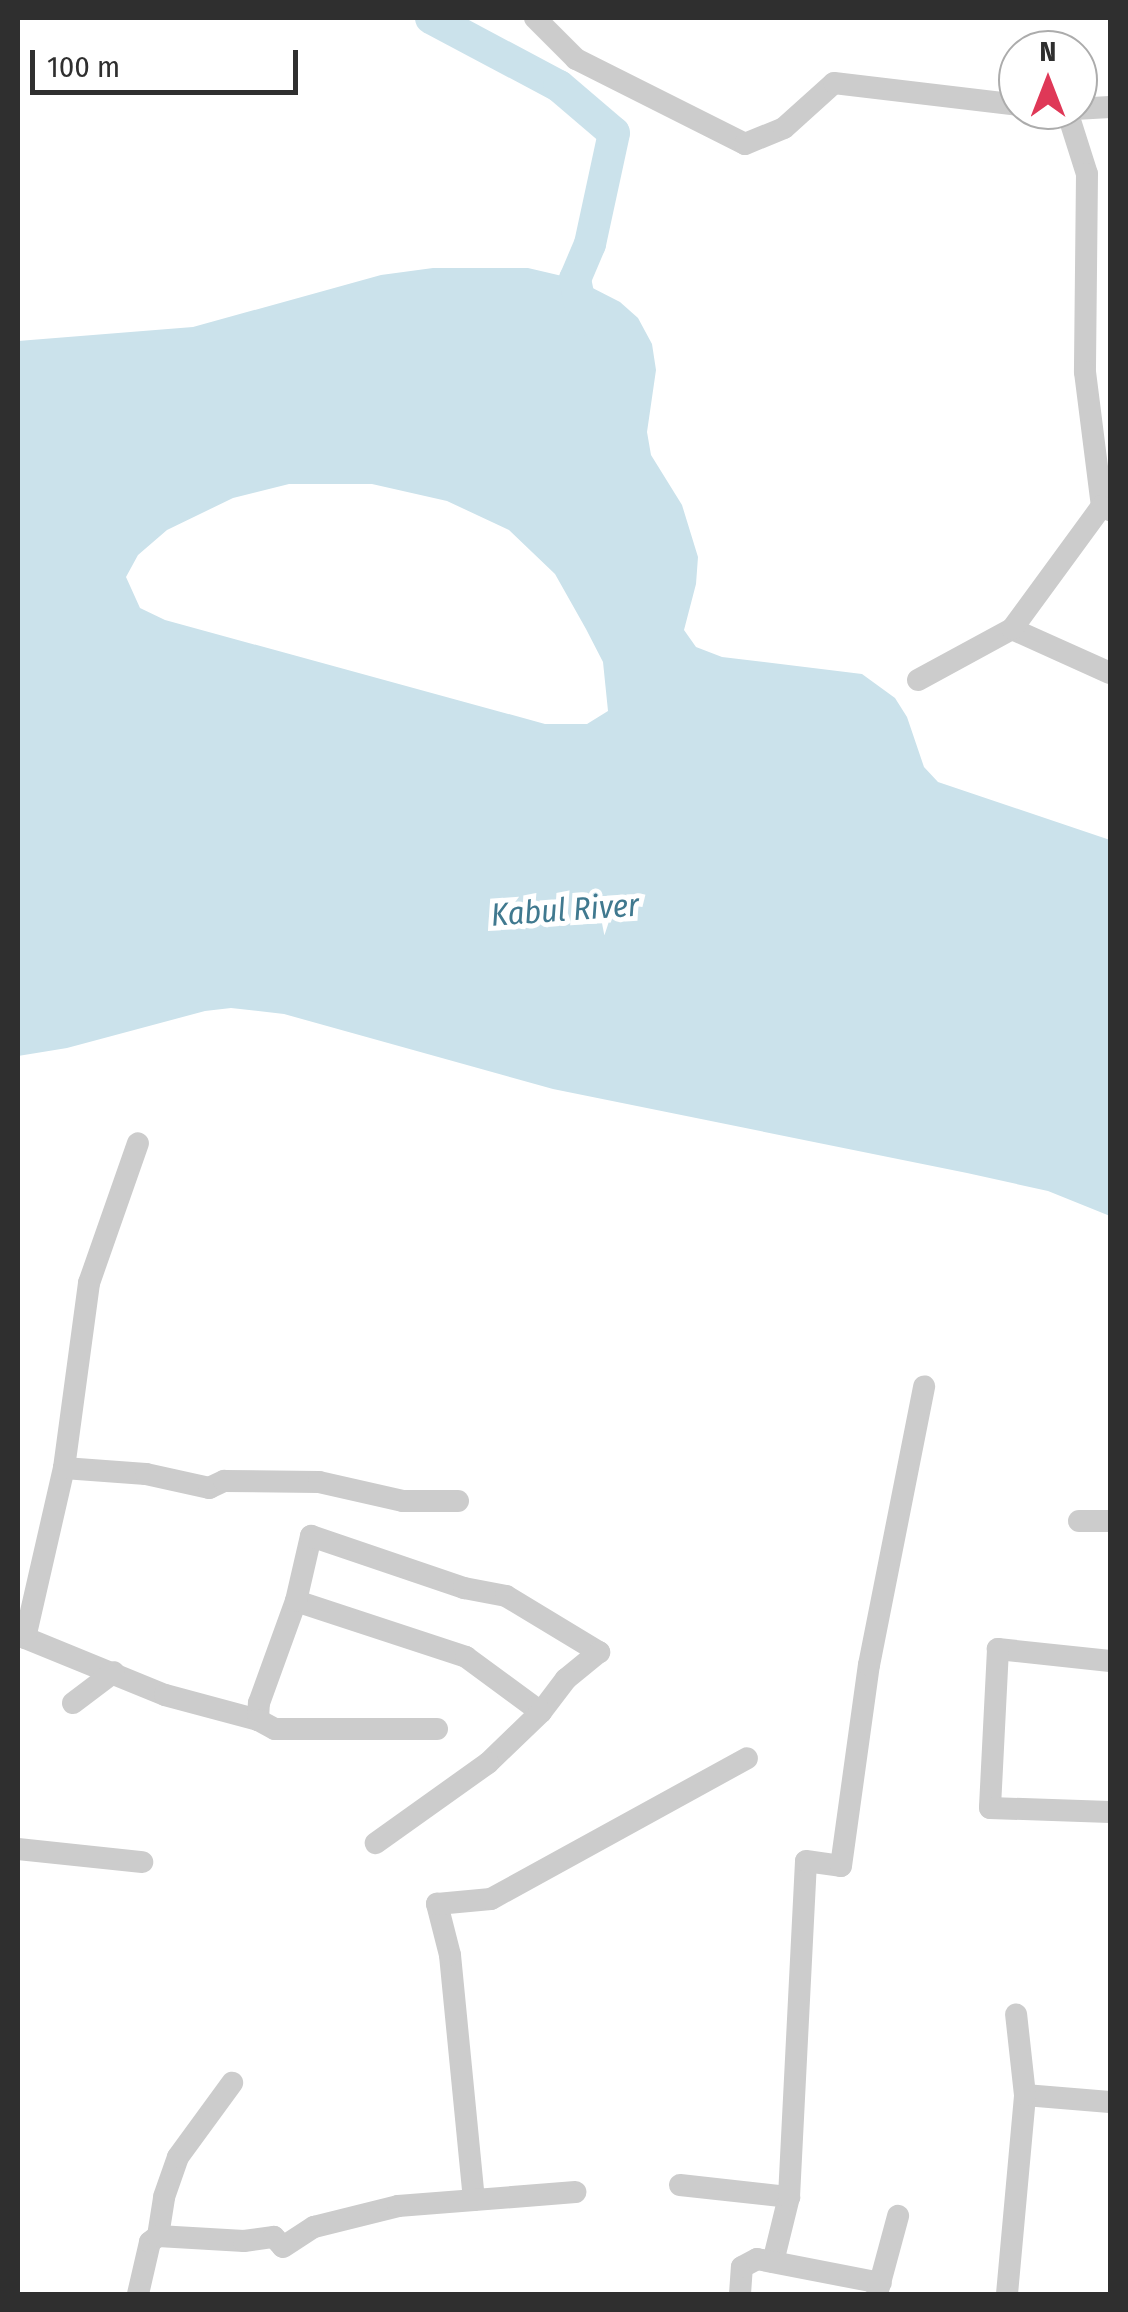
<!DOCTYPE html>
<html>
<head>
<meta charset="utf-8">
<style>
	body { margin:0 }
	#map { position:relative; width:1128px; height:2312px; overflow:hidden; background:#fff; font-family:"Fira Sans Condensed",sans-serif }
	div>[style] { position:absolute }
	.water>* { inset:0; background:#cbe2eb }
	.river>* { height:32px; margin:-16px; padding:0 16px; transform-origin:16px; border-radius:16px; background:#cbe2eb }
	.minor>* { height:22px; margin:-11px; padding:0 11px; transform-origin:11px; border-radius:11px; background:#ccc }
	span { translate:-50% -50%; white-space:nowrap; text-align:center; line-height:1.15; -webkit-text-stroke:10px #fff; paint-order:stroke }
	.water-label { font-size:32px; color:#40798f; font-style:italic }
	.frame { position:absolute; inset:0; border:20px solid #2f2f2f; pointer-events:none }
	.north { position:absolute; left:998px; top:30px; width:100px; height:100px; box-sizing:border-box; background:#fff; border:2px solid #acacac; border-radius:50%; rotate:0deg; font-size:28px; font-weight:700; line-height:40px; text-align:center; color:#2f2f2f }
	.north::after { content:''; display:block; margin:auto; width:35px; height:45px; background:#df3857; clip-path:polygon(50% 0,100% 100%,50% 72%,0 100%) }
	.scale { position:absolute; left:30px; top:50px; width:268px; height:45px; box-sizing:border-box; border:5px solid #2f2f2f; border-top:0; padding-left:12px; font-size:30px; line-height:35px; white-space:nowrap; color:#2f2f2f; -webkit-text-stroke:8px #fff; paint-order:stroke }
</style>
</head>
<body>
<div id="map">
	<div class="water">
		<i style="clip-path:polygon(evenodd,433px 268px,528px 268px,575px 279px,620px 302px,638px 318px,652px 344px,656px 370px,647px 432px,651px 455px,682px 505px,698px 557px,696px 584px,684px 630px,696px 647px,722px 657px,862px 674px,895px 698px,907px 717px,924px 767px,938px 782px,1110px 840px,1110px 1216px,1048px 1191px,967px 1173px,553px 1089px,284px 1014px,231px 1008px,205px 1011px,67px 1048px,18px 1056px,18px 341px,193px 327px,381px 275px,433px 268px,289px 484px,372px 484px,447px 501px,509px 530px,555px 574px,586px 629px,603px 662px,608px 711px,587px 724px,545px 724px,165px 620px,140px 608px,126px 577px,138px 555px,167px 530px,233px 498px,289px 484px)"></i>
	</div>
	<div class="river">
		<i style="left:431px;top:18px;width:145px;rotate:28deg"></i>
		<i style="left:559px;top:86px;width:72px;rotate:40.5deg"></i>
		<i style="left:614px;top:133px;width:114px;rotate:102.2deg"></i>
		<i style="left:590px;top:244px;width:38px;rotate:113deg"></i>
		<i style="left:575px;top:279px;width:41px;rotate:78.7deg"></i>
	</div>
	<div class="minor">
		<i style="left:535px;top:18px;width:58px;rotate:45deg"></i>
		<i style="left:576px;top:59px;width:189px;rotate:26.7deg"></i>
		<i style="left:745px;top:144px;width:42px;rotate:-22.3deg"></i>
		<i style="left:784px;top:128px;width:67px;rotate:-42deg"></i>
		<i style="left:834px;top:83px;width:185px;rotate:6.8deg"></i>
		<i style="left:1057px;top:110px;width:53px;rotate:-3.2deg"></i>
		<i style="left:1067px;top:111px;width:66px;rotate:72.4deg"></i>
		<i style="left:1087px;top:174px;width:198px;rotate:90.6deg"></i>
		<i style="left:1085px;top:372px;width:135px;rotate:82.8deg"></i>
		<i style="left:1102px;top:506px;width:9px;rotate:27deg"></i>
		<i style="left:1012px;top:629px;width:107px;rotate:24.2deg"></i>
		<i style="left:918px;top:680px;width:107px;rotate:-28.5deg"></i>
		<i style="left:1012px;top:629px;width:152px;rotate:-53.8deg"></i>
		<i style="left:64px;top:1468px;width:82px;rotate:4.2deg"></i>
		<i style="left:146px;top:1474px;width:65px;rotate:12.5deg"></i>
		<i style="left:209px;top:1488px;width:17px;rotate:-25deg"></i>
		<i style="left:224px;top:1481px;width:95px;rotate:0.6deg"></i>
		<i style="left:319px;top:1482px;width:86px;rotate:12.7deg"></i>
		<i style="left:403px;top:1501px;width:55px"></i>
		<i style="left:1079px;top:1521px;width:31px"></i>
		<i style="left:296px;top:1601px;width:179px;rotate:18.2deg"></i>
		<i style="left:466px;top:1657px;width:93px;rotate:36.3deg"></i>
		<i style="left:18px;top:1635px;width:159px;rotate:22.2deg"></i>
		<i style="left:165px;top:1695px;width:96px;rotate:15deg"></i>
		<i style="left:258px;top:1720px;width:17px;rotate:-87deg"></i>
		<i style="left:259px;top:1703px;width:109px;rotate:-70.1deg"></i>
		<i style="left:296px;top:1601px;width:67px;rotate:-77deg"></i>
		<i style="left:311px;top:1536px;width:162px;rotate:18.8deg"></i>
		<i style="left:464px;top:1588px;width:43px;rotate:10.8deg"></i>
		<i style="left:506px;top:1596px;width:109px;rotate:31.1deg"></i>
		<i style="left:599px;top:1652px;width:43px;rotate:140.7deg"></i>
		<i style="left:566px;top:1679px;width:41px;rotate:127.1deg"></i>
		<i style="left:541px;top:1712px;width:74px;rotate:136.1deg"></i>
		<i style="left:488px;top:1763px;width:138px;rotate:144.5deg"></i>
		<i style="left:25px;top:1638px;width:174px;rotate:-77.1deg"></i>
		<i style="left:64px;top:1468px;width:187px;rotate:-82.3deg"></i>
		<i style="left:89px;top:1283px;width:148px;rotate:-70.7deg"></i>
		<i style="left:1110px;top:1661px;width:113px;rotate:-173.9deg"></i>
		<i style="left:998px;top:1649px;width:159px;rotate:92.9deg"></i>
		<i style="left:990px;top:1808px;width:120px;rotate:1.9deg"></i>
		<i style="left:73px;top:1703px;width:51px;rotate:-37.1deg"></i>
		<i style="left:258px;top:1720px;width:19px;rotate:28deg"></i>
		<i style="left:275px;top:1729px;width:162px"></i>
		<i style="left:18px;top:1849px;width:125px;rotate:6deg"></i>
		<i style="left:1025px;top:2095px;width:85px;rotate:4.7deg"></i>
		<i style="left:680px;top:2185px;width:110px;rotate:6.3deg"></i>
		<i style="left:474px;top:2200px;width:246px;rotate:-95.6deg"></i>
		<i style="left:450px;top:1955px;width:53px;rotate:-104.3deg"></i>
		<i style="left:437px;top:1904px;width:54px;rotate:-5.3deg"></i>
		<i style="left:491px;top:1899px;width:292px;rotate:-28.8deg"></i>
		<i style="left:158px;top:2236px;width:39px;rotate:-81deg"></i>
		<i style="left:164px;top:2197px;width:42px;rotate:-70.7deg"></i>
		<i style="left:178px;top:2157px;width:92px;rotate:-53.9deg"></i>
		<i style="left:773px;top:2262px;width:67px;rotate:-76.2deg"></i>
		<i style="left:789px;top:2197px;width:336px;rotate:-87.1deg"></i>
		<i style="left:806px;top:1861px;width:35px;rotate:8deg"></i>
		<i style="left:841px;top:1866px;width:203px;rotate:-82.1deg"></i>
		<i style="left:869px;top:1665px;width:284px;rotate:-78.8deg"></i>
		<i style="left:138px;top:2294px;width:53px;rotate:-77deg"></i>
		<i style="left:150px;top:2242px;width:10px;rotate:-37deg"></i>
		<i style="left:158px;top:2236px;width:86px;rotate:3.3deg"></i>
		<i style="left:244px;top:2241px;width:30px;rotate:-8deg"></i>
		<i style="left:274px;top:2237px;width:13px;rotate:48deg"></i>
		<i style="left:283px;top:2247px;width:37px;rotate:-33deg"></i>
		<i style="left:314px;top:2227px;width:87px;rotate:-14deg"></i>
		<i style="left:398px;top:2206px;width:178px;rotate:-4.5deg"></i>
		<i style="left:740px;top:2294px;width:27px;rotate:-86deg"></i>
		<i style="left:742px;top:2267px;width:17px;rotate:-28deg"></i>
		<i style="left:757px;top:2259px;width:126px;rotate:11deg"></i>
		<i style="left:877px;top:2294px;width:81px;rotate:-74.9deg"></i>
		<i style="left:1007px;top:2294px;width:200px;rotate:-84.8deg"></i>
		<i style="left:1025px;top:2095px;width:81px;rotate:-96.3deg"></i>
	</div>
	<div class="water-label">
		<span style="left:565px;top:910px;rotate:-4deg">Kabul River</span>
	</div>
	<div class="frame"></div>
	<div class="north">N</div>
	<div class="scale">100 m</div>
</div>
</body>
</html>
